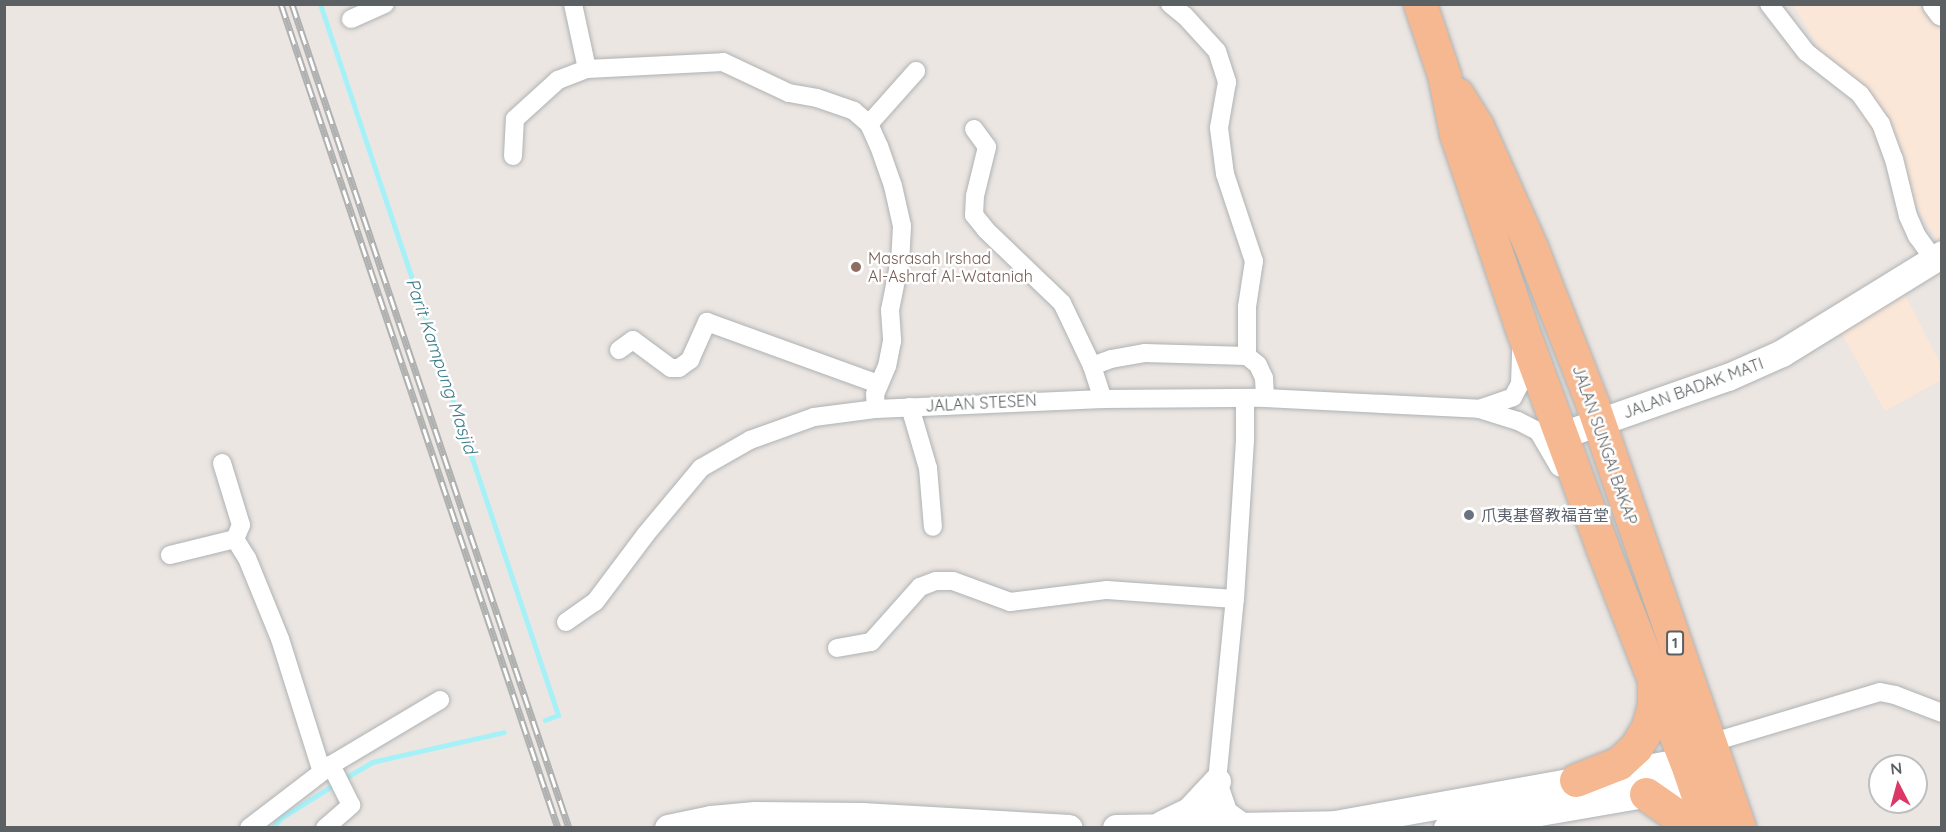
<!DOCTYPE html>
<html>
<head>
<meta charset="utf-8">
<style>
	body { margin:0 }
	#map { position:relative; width:1946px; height:832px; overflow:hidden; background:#ece6e2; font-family:Quicksand,"Noto Sans SC",sans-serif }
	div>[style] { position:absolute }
	.commercial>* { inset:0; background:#fbe7d8 }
	.stream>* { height:5px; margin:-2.5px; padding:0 2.5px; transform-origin:2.5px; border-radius:2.5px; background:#a6f1f8 }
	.roads { filter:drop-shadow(0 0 2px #aeb2b4) drop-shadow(0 0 2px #aeb2b4) }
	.street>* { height:18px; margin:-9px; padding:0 9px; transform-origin:9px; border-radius:9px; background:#fff }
	.secondary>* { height:27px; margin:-13.5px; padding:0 13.5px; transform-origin:13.5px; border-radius:13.5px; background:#fff }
	.highway>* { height:33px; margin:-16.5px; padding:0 16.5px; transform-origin:16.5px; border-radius:16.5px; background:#f5b891 }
	.rail>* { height:7px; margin-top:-3.5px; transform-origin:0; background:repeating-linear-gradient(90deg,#fff 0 14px,#afb0b0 0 28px); box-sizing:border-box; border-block:2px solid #afb0b0 }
	.dots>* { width:16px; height:16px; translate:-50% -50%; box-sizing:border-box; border:3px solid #fff; border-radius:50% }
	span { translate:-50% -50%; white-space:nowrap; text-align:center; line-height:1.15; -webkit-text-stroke:5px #fff; paint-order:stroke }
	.shield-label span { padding:2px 4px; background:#fff; border:2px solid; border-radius:4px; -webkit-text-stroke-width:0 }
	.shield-label { font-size:15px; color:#5b6062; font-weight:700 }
	.education-label { font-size:16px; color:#785e54 }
	.left { translate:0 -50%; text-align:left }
	.street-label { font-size:16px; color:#5b6062 }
	.worship-label { font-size:16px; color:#5b616d }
	.water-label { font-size:18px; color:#3a7b87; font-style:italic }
	.frame { position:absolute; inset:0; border:6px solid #5b6062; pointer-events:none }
	.north { position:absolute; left:1868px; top:754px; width:60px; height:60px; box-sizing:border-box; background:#fff; border:2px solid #bdbfc0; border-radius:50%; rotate:354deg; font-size:16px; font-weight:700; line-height:24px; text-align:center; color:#5b6062 }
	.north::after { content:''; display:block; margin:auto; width:21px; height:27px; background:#dc3865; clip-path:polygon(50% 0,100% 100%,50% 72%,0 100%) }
</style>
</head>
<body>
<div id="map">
	<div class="commercial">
		<i style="clip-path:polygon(1793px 5px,1941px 5px,1941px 243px,1939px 244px)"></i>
		<i style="clip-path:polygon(1902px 289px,1941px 365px,1941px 380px,1885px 411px,1839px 329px)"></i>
	</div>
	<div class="stream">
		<i style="left:320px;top:4px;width:750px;rotate:71.49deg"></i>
		<i style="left:558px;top:715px;width:14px;rotate:159deg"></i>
		<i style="left:343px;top:779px;width:34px;rotate:-30deg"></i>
		<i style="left:372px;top:762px;width:135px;rotate:-12.8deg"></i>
		<i style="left:272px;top:828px;width:13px;rotate:-48deg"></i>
		<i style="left:281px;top:818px;width:64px;rotate:-32.2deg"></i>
	</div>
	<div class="roads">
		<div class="street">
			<i style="left:573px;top:4px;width:66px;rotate:77.8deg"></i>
			<i style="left:1170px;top:4px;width:19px;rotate:39deg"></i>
			<i style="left:1185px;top:16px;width:47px;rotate:47.6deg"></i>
			<i style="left:1217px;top:51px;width:33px;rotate:72deg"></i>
			<i style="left:1227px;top:82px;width:47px;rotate:99.9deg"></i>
			<i style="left:1219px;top:128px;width:46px;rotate:82.6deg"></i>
			<i style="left:1225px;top:174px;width:92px;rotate:71.6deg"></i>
			<i style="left:1254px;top:261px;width:47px;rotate:98.7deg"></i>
			<i style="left:1247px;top:307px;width:49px;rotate:90deg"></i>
			<i style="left:1769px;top:4px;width:61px;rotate:52.4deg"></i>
			<i style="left:1806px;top:52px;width:68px;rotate:37.9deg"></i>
			<i style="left:1860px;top:94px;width:37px;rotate:55deg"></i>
			<i style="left:1881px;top:124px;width:37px;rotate:70deg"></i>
			<i style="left:1894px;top:159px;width:59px;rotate:76.2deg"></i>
			<i style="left:1908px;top:216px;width:22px;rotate:66deg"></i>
			<i style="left:1917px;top:236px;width:29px;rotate:54deg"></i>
			<i style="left:351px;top:19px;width:37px;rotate:-24deg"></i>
			<i style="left:869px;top:124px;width:71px;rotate:-48.4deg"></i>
			<i style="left:974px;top:129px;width:22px;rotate:54deg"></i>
			<i style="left:987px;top:147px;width:50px;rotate:103.8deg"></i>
			<i style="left:975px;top:196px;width:19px;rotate:93deg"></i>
			<i style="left:974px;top:215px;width:19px;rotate:51deg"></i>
			<i style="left:986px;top:230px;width:105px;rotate:43.8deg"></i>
			<i style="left:1062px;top:303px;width:70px;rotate:64.5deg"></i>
			<i style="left:1092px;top:366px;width:35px;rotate:72deg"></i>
			<i style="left:513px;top:156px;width:37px;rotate:-87deg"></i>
			<i style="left:515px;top:119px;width:58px;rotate:-42.2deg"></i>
			<i style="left:558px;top:80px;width:31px;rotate:-21deg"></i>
			<i style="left:587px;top:69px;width:136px;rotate:-2.9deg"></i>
			<i style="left:723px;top:62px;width:73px;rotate:25.2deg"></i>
			<i style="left:789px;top:93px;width:28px;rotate:10deg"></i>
			<i style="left:817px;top:98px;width:39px;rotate:19deg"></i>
			<i style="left:854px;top:111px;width:20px;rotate:41deg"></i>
			<i style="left:869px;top:124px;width:24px;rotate:66deg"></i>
			<i style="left:879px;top:146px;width:42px;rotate:70.7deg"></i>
			<i style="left:893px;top:186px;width:41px;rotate:77.3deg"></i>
			<i style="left:902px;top:226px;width:34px;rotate:93deg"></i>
			<i style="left:900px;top:260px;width:51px;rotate:101.3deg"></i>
			<i style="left:890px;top:310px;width:31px;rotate:86deg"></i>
			<i style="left:892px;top:341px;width:25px;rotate:101deg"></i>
			<i style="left:887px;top:366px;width:30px;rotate:113deg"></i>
			<i style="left:875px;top:394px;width:15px;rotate:86deg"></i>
			<i style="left:619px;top:350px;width:17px;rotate:-36deg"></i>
			<i style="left:633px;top:340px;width:47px;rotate:36.4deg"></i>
			<i style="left:671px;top:368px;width:8px"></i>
			<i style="left:679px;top:368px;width:14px;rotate:-36deg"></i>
			<i style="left:690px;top:360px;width:42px;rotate:-65.9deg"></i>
			<i style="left:707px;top:322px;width:182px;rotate:19.9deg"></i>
			<i style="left:1092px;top:366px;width:20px;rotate:-20deg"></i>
			<i style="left:1111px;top:359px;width:35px;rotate:-10deg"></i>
			<i style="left:1145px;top:353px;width:102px;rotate:1.7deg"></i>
			<i style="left:1247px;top:356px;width:14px;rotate:39deg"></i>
			<i style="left:1258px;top:365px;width:14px;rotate:65deg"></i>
			<i style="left:1264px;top:378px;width:20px;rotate:87deg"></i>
			<i style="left:910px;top:407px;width:64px;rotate:73.6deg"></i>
			<i style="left:928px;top:468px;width:59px;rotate:85.2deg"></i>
			<i style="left:1479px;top:409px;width:36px;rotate:-19deg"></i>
			<i style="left:1513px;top:397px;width:15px;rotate:-62deg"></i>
			<i style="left:1520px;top:384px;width:35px;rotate:-88deg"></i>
			<i style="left:222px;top:463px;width:65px;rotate:73deg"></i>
			<i style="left:241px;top:525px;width:15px;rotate:113deg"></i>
			<i style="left:170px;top:555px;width:67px;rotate:-13.8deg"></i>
			<i style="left:235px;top:539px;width:22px;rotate:58deg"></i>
			<i style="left:247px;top:558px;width:87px;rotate:67.8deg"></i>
			<i style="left:280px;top:639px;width:139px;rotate:72.5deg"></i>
			<i style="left:566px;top:622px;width:35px;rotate:-35deg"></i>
			<i style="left:595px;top:602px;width:85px;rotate:-53.1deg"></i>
			<i style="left:646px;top:534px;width:86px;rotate:-50.2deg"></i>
			<i style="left:701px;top:468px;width:56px;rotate:-29.7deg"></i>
			<i style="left:750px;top:440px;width:68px;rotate:-19.8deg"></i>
			<i style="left:814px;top:417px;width:63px;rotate:-7.4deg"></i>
			<i style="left:876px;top:409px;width:227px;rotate:-2.5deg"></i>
			<i style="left:1103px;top:399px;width:162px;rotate:-0.4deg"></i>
			<i style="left:1265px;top:398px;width:214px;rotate:2.9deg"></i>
			<i style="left:1479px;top:409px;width:41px;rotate:17.1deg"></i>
			<i style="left:1518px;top:421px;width:22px;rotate:27deg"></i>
			<i style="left:1538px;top:431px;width:42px;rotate:59.7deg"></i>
			<i style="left:837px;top:648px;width:35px;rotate:-10deg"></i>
			<i style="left:871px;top:642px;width:74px;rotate:-48.3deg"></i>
			<i style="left:920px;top:587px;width:17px;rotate:-21deg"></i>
			<i style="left:936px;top:581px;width:17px"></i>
			<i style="left:953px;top:581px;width:61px;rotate:20.2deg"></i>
			<i style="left:1010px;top:602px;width:98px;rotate:-7.1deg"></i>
			<i style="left:1107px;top:590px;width:128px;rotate:4deg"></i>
			<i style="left:1710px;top:743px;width:177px;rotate:-16.7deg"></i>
			<i style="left:1880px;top:692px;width:15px;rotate:11deg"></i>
			<i style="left:1895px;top:695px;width:50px;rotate:21deg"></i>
			<i style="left:1218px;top:782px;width:31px;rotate:71deg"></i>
			<i style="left:1228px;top:811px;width:26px;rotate:36deg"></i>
			<i style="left:1209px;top:826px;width:46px;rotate:-79.9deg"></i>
			<i style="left:1217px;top:781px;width:183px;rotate:-84.4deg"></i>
			<i style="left:1235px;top:599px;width:159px;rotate:-86.4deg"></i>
			<i style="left:1245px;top:440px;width:42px;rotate:-90deg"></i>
			<i style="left:249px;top:828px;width:103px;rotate:-37.5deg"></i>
			<i style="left:331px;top:765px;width:127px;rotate:-30.8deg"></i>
			<i style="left:325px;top:828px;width:35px;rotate:-41deg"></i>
			<i style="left:351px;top:805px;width:45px;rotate:-116.6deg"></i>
		</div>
		<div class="secondary">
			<i style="left:1936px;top:4px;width:10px;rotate:53deg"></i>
			<i style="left:1562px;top:435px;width:176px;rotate:-19.3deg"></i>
			<i style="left:1728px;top:377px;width:59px;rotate:-24deg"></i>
			<i style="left:1782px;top:353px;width:188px;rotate:-31.7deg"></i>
			<i style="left:1162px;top:824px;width:30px;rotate:-26deg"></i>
			<i style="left:1189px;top:811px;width:41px;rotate:-47deg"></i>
			<i style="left:668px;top:828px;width:44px;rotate:-11.8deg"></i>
			<i style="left:711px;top:819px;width:44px;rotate:-5.2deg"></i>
			<i style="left:755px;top:815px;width:107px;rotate:0.5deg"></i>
			<i style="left:862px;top:816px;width:207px;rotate:3.3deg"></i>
			<i style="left:1116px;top:828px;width:219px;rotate:-1deg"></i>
			<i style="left:1335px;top:824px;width:377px;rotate:-10.2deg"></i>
			<i style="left:1447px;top:828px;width:269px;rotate:-9.8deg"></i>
		</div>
		<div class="highway">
			<i style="left:1420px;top:4px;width:75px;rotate:71.3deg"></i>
			<i style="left:1444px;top:75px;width:60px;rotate:78.5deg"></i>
			<i style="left:1456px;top:134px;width:206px;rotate:71.3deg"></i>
			<i style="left:1522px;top:329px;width:232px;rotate:69.8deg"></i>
			<i style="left:1602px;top:547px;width:230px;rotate:68.6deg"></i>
			<i style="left:1686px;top:761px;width:71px;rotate:71.1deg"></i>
			<i style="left:1457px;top:94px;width:38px;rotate:58deg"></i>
			<i style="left:1477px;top:126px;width:133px;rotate:65.9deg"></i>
			<i style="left:1531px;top:247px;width:168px;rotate:68.6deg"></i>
			<i style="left:1592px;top:403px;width:450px;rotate:70.9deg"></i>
			<i style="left:1576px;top:780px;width:46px;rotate:-21.6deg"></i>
			<i style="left:1619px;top:763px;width:23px;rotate:-43deg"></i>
			<i style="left:1636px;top:747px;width:23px;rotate:-59deg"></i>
			<i style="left:1648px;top:727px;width:23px;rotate:-75deg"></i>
			<i style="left:1654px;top:705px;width:21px;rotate:-90deg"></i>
			<i style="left:1646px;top:794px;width:39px;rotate:35deg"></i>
			<i style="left:1678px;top:816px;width:16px;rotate:47deg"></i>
		</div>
	</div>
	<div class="rail">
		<i style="left:281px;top:4px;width:869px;rotate:71.42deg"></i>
		<i style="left:292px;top:4px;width:869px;rotate:71.42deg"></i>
	</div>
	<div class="dots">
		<i style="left:856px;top:267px;background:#8d6e63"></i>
		<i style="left:1469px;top:515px;background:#6b7280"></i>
	</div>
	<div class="shield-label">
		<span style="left:1675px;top:643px">1</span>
	</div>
	<div class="education-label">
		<span class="left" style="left:868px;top:267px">Masrasah Irshad<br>Al-Ashraf Al-Wataniah</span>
	</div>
	<div class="street-label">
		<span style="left:1693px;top:388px;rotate:-20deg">JALAN BADAK MATI</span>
		<span style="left:981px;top:403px;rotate:-3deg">JALAN STESEN</span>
		<span style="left:1605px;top:445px;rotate:71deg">JALAN SUNGAI BAKAP</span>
	</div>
	<div class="worship-label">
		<span class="left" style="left:1481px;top:515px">爪夷基督教福音堂</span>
	</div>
	<div class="water-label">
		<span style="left:441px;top:366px;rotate:71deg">Parit Kampung Masjid</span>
	</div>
	<div class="frame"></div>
	<div class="north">N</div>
</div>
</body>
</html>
